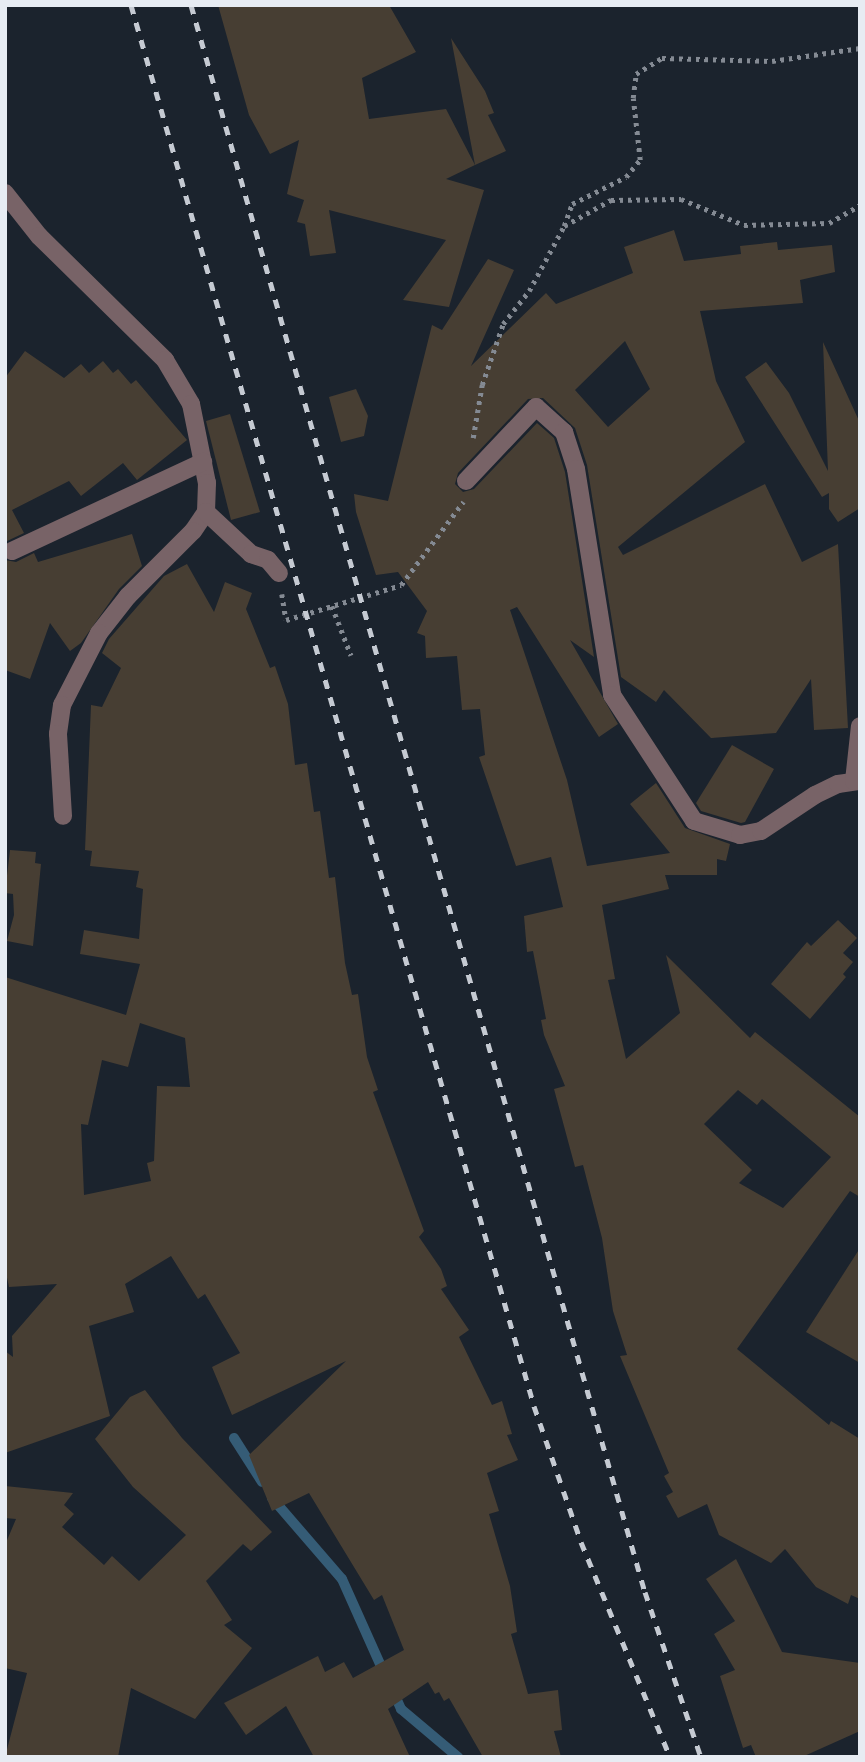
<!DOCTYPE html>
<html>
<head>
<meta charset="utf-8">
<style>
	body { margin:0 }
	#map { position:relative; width:865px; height:1762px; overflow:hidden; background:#1b232d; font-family:"Playfair Display",serif }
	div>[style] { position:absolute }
	.stream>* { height:10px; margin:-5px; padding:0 5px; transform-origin:5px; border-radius:5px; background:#355c76 }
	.building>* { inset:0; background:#473e33 }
	.path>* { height:4.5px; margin-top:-2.25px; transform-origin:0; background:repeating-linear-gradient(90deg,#848a93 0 3.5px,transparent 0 8.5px) }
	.minor>* { height:18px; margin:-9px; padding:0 9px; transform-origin:9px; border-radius:9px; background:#786367 }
	.rail>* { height:5px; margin-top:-2.5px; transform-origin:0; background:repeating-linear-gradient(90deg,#c5cad2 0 9px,transparent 0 18px) }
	span { translate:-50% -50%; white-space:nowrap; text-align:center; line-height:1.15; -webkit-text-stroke:5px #121a23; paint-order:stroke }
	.frame { position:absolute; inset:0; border:7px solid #e7ecf3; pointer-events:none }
</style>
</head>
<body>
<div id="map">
	<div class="stream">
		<i style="left:234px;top:1438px;width:52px;rotate:57.5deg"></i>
		<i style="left:272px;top:1498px;width:107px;rotate:49.2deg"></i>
		<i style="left:342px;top:1579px;width:105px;rotate:65.9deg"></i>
		<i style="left:393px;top:1691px;width:20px;rotate:66deg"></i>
		<i style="left:401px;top:1709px;width:75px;rotate:40.1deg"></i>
	</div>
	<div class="building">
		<i style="clip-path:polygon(218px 5px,389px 5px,416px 52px,362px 78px,369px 119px,446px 109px,475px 165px,446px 179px,484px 190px,449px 307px,403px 300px,446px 240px,329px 210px,336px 253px,310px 256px,305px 224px,297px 222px,304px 200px,287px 194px,299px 140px,270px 154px,249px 115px)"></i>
		<i style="clip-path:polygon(451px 38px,485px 91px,494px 113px,488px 115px,506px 151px,475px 165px)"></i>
		<i style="clip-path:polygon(evenodd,674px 230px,684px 261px,741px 254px,740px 246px,777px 242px,778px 250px,832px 245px,835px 272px,800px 280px,803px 303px,700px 311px,716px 381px,745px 442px,618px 547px,623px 555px,765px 484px,802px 562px,838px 544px,848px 728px,814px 730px,811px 679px,776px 733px,711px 738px,664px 690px,656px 702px,621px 677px,587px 465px,575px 428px,543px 398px,528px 399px,458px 473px,455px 484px,463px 492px,474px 489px,537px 423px,554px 438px,565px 472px,594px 657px,570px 640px,618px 724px,599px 737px,517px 607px,510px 610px,567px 780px,587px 866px,670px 853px,630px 804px,656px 783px,685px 828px,730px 844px,726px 861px,717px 859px,717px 875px,665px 875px,669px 889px,602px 905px,615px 979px,608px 980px,626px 1059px,680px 1013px,666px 955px,750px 1038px,755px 1032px,860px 1117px,860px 1197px,850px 1191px,737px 1349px,829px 1425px,831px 1421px,860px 1439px,860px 1599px,851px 1595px,848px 1604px,816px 1587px,785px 1549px,771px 1563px,719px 1535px,707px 1504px,678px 1518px,666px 1496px,673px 1492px,664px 1476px,669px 1473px,620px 1356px,627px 1355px,613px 1311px,602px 1238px,583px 1165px,575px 1167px,554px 1089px,565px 1086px,544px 1035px,541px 1020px,546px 1019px,533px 951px,527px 952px,524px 916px,563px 907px,551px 857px,516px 866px,479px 757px,485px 755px,480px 709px,462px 710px,457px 656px,426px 658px,425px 636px,417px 633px,427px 611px,398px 572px,376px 575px,356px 512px,354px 494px,388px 501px,432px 325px,442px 330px,488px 259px,514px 270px,471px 366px,546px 293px,556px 304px,633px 273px,624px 247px,674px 230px,625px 341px,650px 389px,608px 427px,575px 390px,625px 341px,674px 230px,738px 1090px,757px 1105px,762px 1099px,831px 1157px,783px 1208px,739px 1183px,752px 1170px,704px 1124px,738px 1090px)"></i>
		<i style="clip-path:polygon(823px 342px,860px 423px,860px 508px,838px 522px,829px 509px,829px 493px,822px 497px,745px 377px,766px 362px,789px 393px,828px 471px)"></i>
		<i style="clip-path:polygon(25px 351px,64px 378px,81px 364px,89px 373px,103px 361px,113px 373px,118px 369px,131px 384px,136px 380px,187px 440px,137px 480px,123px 463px,81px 496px,69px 481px,12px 510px,24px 533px,5px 542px,5px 378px)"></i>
		<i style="clip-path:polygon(356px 389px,368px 416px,364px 436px,341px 442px,329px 397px)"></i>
		<i style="clip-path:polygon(230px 414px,260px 512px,231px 520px,206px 421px)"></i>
		<i style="clip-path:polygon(132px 534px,142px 566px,119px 589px,81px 643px,70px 651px,50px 623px,30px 679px,5px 670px,5px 560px,16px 562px,34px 553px,38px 562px)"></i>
		<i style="clip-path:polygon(evenodd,187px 564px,214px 612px,225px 582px,252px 593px,246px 609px,270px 668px,275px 666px,288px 704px,295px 765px,307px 763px,314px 812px,320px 811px,329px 878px,335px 877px,345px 963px,352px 995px,358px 994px,367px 1057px,378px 1090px,373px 1092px,424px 1231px,419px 1237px,441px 1269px,447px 1286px,441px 1289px,469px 1330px,459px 1337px,492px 1405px,502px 1401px,512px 1434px,507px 1435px,518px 1460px,487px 1473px,499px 1511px,489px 1514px,510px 1586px,517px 1632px,511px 1634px,528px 1694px,558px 1690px,562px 1730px,554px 1731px,561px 1757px,483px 1757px,449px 1698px,444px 1701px,439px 1692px,435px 1694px,428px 1682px,388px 1709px,410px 1757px,314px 1757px,286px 1706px,246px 1735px,224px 1703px,318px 1656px,325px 1672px,344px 1662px,353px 1678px,404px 1650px,382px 1595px,374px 1600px,309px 1493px,272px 1511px,249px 1455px,346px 1361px,232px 1415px,212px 1367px,240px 1353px,205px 1294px,198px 1299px,171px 1256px,125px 1284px,134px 1312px,89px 1326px,110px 1416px,5px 1453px,5px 1351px,13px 1357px,12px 1336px,57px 1284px,9px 1287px,5px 1268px,5px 977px,126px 1015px,140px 964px,80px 954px,84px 930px,139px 939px,143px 889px,136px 887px,139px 871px,90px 866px,92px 851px,85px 850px,91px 705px,102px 707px,121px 668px,102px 653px,109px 639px,164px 576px,187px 564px,140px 1023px,185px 1038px,190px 1087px,157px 1086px,154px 1161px,147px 1163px,151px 1181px,84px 1195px,81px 1124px,88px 1125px,102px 1060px,128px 1067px,140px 1023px)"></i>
		<i style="clip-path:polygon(732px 745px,774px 769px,745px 822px,741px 823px,701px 811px,696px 803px)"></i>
		<i style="clip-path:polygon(10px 850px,36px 852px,35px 863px,41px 864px,33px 946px,7px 941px,14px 915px,13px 894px,5px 893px)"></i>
		<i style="clip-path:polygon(838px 920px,857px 938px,843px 953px,853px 962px,843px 974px,846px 977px,810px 1019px,771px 984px,807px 942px,811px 946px)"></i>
		<i style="clip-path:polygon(860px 1248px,860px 1363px,806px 1332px)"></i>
		<i style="clip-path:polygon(145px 1390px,182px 1438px,272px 1532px,251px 1551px,243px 1544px,206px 1581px,232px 1620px,224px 1625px,252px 1648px,195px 1719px,131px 1688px,118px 1757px,5px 1757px,27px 1673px,5px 1668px,5px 1545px,16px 1519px,5px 1518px,5px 1486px,73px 1493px,64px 1505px,74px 1514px,62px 1527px,104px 1565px,112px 1556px,139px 1581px,186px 1535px,133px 1487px,95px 1439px,130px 1397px)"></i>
		<i style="clip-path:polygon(736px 1559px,782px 1652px,860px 1663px,860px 1731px,802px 1757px,756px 1757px,751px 1745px,743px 1748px,720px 1676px,735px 1670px,714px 1634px,735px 1621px,706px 1579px)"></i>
	</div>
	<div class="path">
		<i style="left:564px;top:226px;width:23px;rotate:-70deg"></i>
		<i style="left:572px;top:204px;width:60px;rotate:-26.6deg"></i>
		<i style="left:626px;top:177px;width:22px;rotate:-51deg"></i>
		<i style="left:640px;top:160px;width:62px;rotate:-96.4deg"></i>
		<i style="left:633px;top:98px;width:24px;rotate:-83deg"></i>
		<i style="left:636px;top:74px;width:31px;rotate:-32deg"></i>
		<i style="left:662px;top:58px;width:110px;rotate:1.6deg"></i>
		<i style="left:772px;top:61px;width:89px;rotate:-8.4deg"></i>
		<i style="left:473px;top:438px;width:54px;rotate:-80.4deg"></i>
		<i style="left:482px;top:385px;width:65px;rotate:-71deg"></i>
		<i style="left:503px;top:324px;width:42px;rotate:-51.8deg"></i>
		<i style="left:529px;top:291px;width:74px;rotate:-61.7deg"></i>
		<i style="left:564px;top:226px;width:54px;rotate:-29deg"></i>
		<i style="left:611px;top:200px;width:70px;rotate:-0.8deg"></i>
		<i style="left:681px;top:199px;width:68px;rotate:22.4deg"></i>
		<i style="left:744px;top:225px;width:85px;rotate:-1.3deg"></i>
		<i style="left:829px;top:223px;width:36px;rotate:-30deg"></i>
		<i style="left:282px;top:594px;width:26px;rotate:81deg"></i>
		<i style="left:286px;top:620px;width:120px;rotate:-16.9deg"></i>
		<i style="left:401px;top:585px;width:104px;rotate:-53.2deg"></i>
		<i style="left:332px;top:606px;width:53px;rotate:68.8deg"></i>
	</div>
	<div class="minor">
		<i style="left:5px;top:193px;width:55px;rotate:51.7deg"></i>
		<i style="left:39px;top:236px;width:177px;rotate:44.5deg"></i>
		<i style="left:165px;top:360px;width:51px;rotate:59.4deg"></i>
		<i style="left:191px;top:404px;width:81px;rotate:78.6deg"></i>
		<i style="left:207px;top:483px;width:29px;rotate:92deg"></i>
		<i style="left:206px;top:512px;width:23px;rotate:124deg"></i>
		<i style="left:193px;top:531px;width:92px;rotate:135deg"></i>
		<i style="left:128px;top:596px;width:47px;rotate:128.1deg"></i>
		<i style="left:99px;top:633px;width:81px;rotate:117.2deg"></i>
		<i style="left:62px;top:705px;width:29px;rotate:98deg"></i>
		<i style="left:58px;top:734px;width:82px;rotate:86.5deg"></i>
		<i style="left:466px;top:481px;width:102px;rotate:-46.6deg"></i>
		<i style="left:536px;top:407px;width:38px;rotate:42deg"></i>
		<i style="left:564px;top:432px;width:39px;rotate:72deg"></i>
		<i style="left:576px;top:469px;width:229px;rotate:80.9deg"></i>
		<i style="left:612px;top:695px;width:150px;rotate:56.9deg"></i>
		<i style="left:694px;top:821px;width:48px;rotate:16.9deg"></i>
		<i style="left:740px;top:835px;width:21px;rotate:-11deg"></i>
		<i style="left:761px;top:831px;width:65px;rotate:-33.7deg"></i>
		<i style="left:815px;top:795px;width:25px;rotate:-26deg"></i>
		<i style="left:838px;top:784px;width:22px;rotate:-8deg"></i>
		<i style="left:206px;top:512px;width:62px;rotate:43deg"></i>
		<i style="left:251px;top:554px;width:18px;rotate:19deg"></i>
		<i style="left:268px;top:560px;width:17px;rotate:50deg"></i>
		<i style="left:12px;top:551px;width:211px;rotate:-25deg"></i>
		<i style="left:854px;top:781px;width:55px;rotate:-83.8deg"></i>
	</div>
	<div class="rail">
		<i style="left:131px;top:5px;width:1458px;rotate:73.95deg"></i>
		<i style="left:534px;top:1406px;width:144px;rotate:70.9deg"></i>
		<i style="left:581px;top:1542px;width:233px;rotate:67.5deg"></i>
		<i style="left:191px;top:5px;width:1651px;rotate:74.04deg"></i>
		<i style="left:645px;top:1592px;width:174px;rotate:71.3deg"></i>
	</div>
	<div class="frame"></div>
</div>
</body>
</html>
